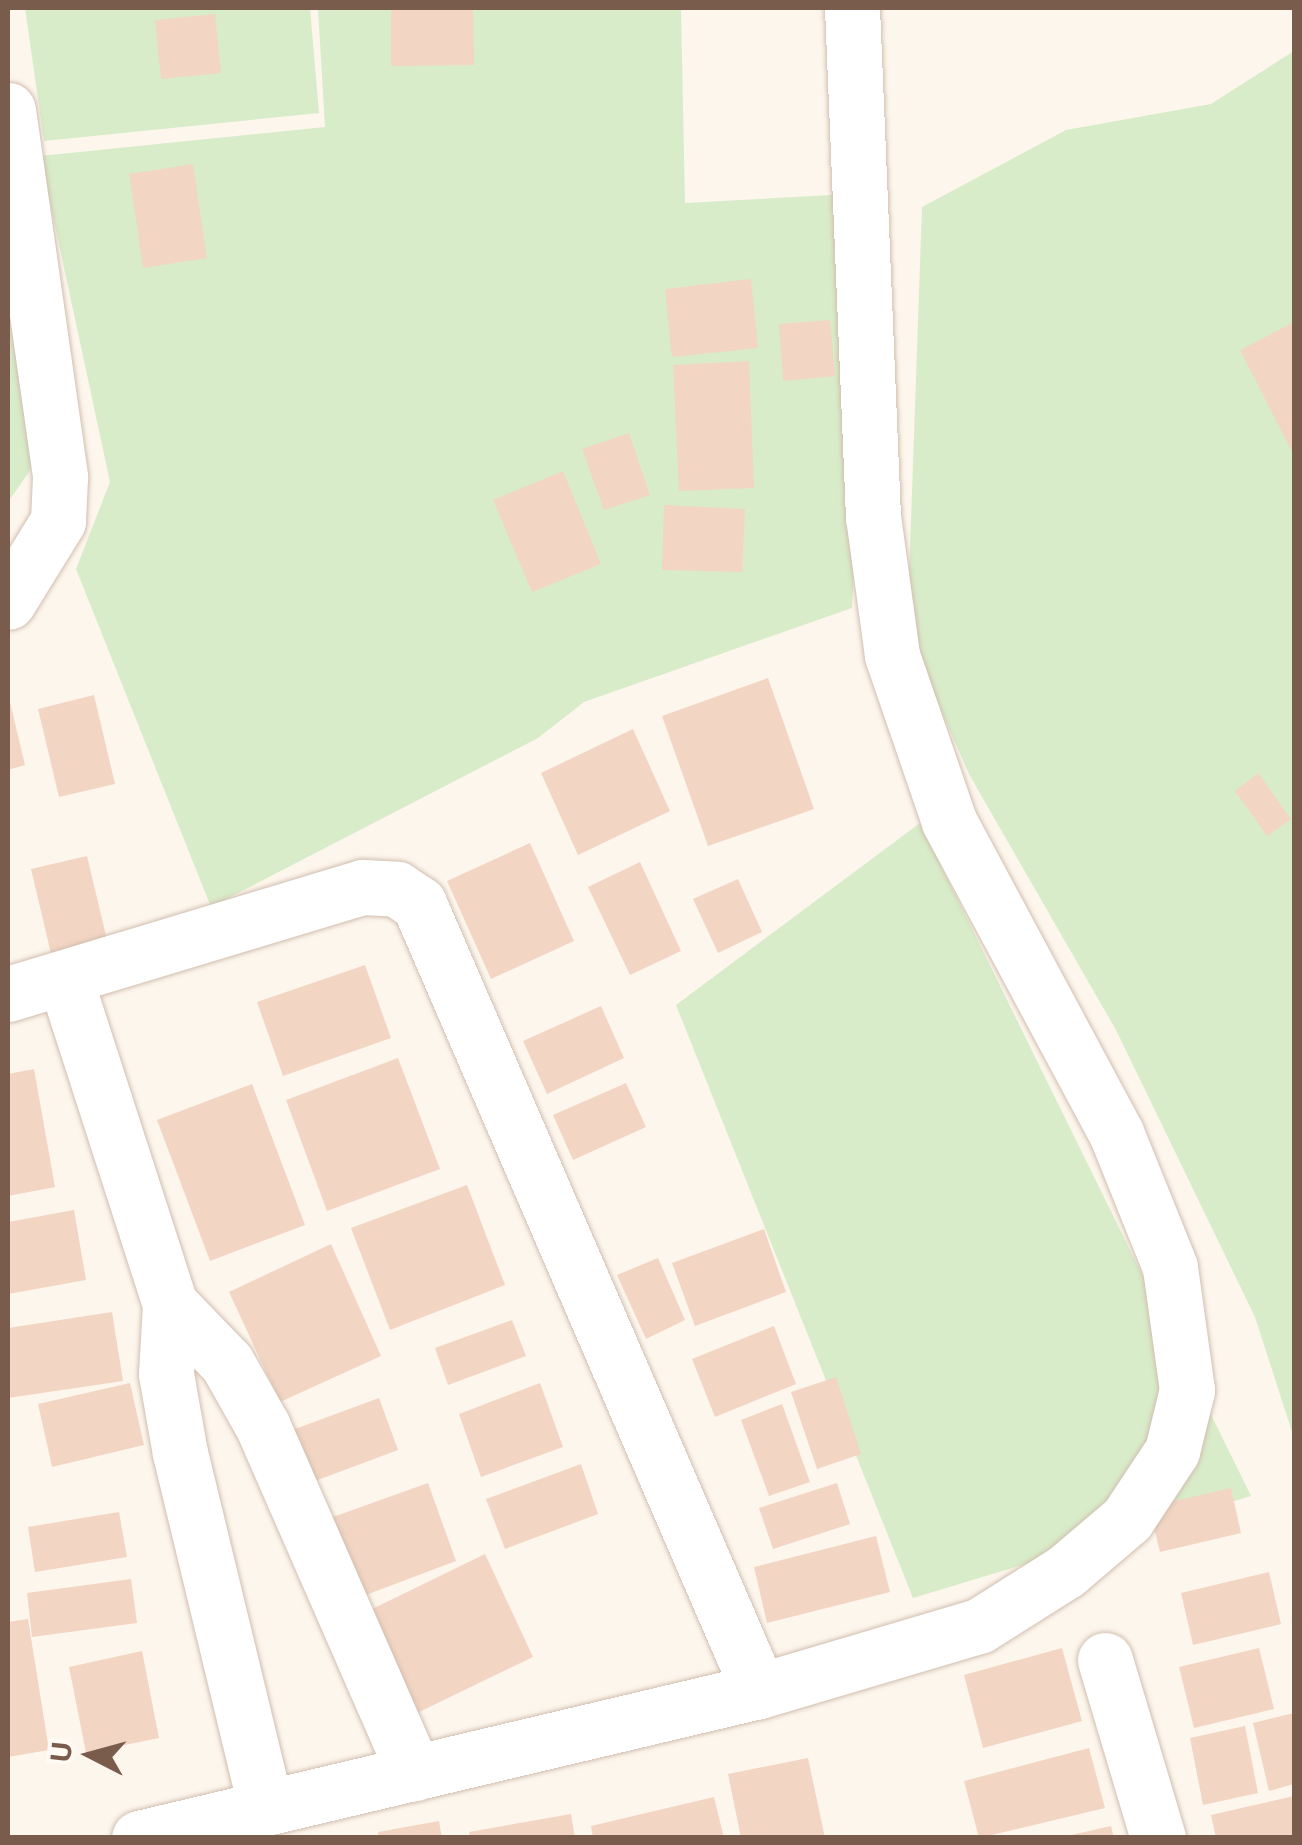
<!DOCTYPE html>
<html>
<head>
<meta charset="utf-8">
<style>
	body { margin:0 }
	#map { position:relative; width:1302px; height:1845px; overflow:hidden; background:#fdf6ec; font-family:"Open Sans",sans-serif }
	div>[style] { position:absolute }
	.green>* { inset:0; background:#d8ecc9 }
	.building>* { inset:0; background:#f3d5c3 }
	.roads { filter:drop-shadow(0 0 2px #d1beb0) drop-shadow(0 0 2px #d1beb0) }
	.minor>* { height:55px; margin:-27.5px; padding:0 27.5px; transform-origin:27.5px; border-radius:27.5px; background:#fff }
	span { translate:-50% -50%; white-space:nowrap; text-align:center; line-height:1.15; -webkit-text-stroke:8px #fffaf3; paint-order:stroke }
	.frame { position:absolute; inset:0; border:10px solid #7a5c4d; pointer-events:none }
	.north { position:absolute; left:40px; top:1705px; width:100px; height:100px; -webkit-text-stroke:8px #fffaf3; paint-order:stroke; rotate:276deg; font-size:28px; font-weight:700; line-height:40px; text-align:center; color:#7a5c4d }
	.north::after { content:''; display:block; margin:auto; width:35px; height:45px; background:#7a5c4d; clip-path:polygon(50% 0,100% 100%,50% 72%,0 100%) }
</style>
</head>
<body>
<div id="map">
	<div class="green">
		<i style="clip-path:polygon(25px 8px,310px 8px,319px 113px,44px 141px)"></i>
		<i style="clip-path:polygon(318px 8px,681px 8px,685px 203px,851px 194px,866px 358px,852px 608px,584px 702px,538px 738px,211px 907px,76px 569px,110px 482px,40px 156px,325px 127px)"></i>
		<i style="clip-path:polygon(1294px 51px,1294px 1438px,1255px 1317px,1116px 1030px,970px 776px,907px 634px,922px 207px,1066px 130px,1211px 104px)"></i>
		<i style="clip-path:polygon(8px 244px,43px 452px,8px 502px)"></i>
		<i style="clip-path:polygon(920px 823px,1251px 1496px,913px 1598px,676px 1005px)"></i>
	</div>
	<div class="building">
		<i style="clip-path:polygon(391px 8px,473px 8px,474px 65px,391px 66px)"></i>
		<i style="clip-path:polygon(215px 14px,221px 73px,161px 79px,155px 20px)"></i>
		<i style="clip-path:polygon(193px 164px,207px 258px,143px 268px,129px 174px)"></i>
		<i style="clip-path:polygon(751px 279px,758px 348px,672px 357px,665px 289px)"></i>
		<i style="clip-path:polygon(830px 320px,835px 376px,783px 381px,779px 324px)"></i>
		<i style="clip-path:polygon(1294px 322px,1294px 456px,1240px 350px)"></i>
		<i style="clip-path:polygon(749px 361px,754px 488px,679px 491px,673px 365px)"></i>
		<i style="clip-path:polygon(629px 433px,650px 495px,604px 510px,582px 449px)"></i>
		<i style="clip-path:polygon(563px 471px,601px 564px,532px 592px,493px 500px)"></i>
		<i style="clip-path:polygon(664px 505px,745px 509px,742px 572px,662px 570px)"></i>
		<i style="clip-path:polygon(768px 678px,814px 809px,708px 846px,662px 716px)"></i>
		<i style="clip-path:polygon(94px 695px,115px 784px,59px 797px,38px 709px)"></i>
		<i style="clip-path:polygon(9px 698px,25px 765px,8px 770px,8px 699px)"></i>
		<i style="clip-path:polygon(633px 729px,670px 811px,578px 855px,541px 773px)"></i>
		<i style="clip-path:polygon(1258px 773px,1291px 819px,1267px 836px,1235px 791px)"></i>
		<i style="clip-path:polygon(530px 843px,574px 941px,491px 979px,447px 881px)"></i>
		<i style="clip-path:polygon(87px 856px,108px 944px,52px 958px,31px 869px)"></i>
		<i style="clip-path:polygon(640px 862px,681px 951px,630px 975px,588px 887px)"></i>
		<i style="clip-path:polygon(738px 879px,762px 932px,718px 953px,693px 899px)"></i>
		<i style="clip-path:polygon(365px 965px,391px 1038px,283px 1076px,257px 1002px)"></i>
		<i style="clip-path:polygon(601px 1006px,624px 1058px,547px 1094px,523px 1041px)"></i>
		<i style="clip-path:polygon(398px 1058px,440px 1169px,327px 1211px,286px 1100px)"></i>
		<i style="clip-path:polygon(34px 1069px,55px 1187px,8px 1196px,8px 1074px)"></i>
		<i style="clip-path:polygon(626px 1083px,646px 1127px,573px 1160px,553px 1115px)"></i>
		<i style="clip-path:polygon(252px 1084px,305px 1225px,210px 1261px,157px 1120px)"></i>
		<i style="clip-path:polygon(467px 1185px,505px 1285px,390px 1330px,351px 1228px)"></i>
		<i style="clip-path:polygon(74px 1210px,86px 1280px,8px 1294px,8px 1222px)"></i>
		<i style="clip-path:polygon(764px 1229px,786px 1292px,695px 1326px,672px 1263px)"></i>
		<i style="clip-path:polygon(331px 1244px,381px 1356px,280px 1402px,229px 1292px)"></i>
		<i style="clip-path:polygon(658px 1258px,685px 1320px,646px 1339px,617px 1275px)"></i>
		<i style="clip-path:polygon(112px 1312px,123px 1381px,8px 1398px,8px 1328px)"></i>
		<i style="clip-path:polygon(512px 1320px,526px 1356px,448px 1385px,435px 1348px)"></i>
		<i style="clip-path:polygon(774px 1326px,796px 1384px,715px 1417px,692px 1359px)"></i>
		<i style="clip-path:polygon(836px 1377px,861px 1454px,817px 1469px,791px 1392px)"></i>
		<i style="clip-path:polygon(130px 1383px,144px 1445px,52px 1467px,38px 1404px)"></i>
		<i style="clip-path:polygon(540px 1383px,563px 1447px,481px 1477px,459px 1414px)"></i>
		<i style="clip-path:polygon(379px 1398px,398px 1450px,307px 1484px,287px 1432px)"></i>
		<i style="clip-path:polygon(782px 1404px,810px 1482px,769px 1496px,741px 1420px)"></i>
		<i style="clip-path:polygon(581px 1464px,598px 1514px,505px 1549px,486px 1499px)"></i>
		<i style="clip-path:polygon(428px 1483px,456px 1561px,363px 1596px,333px 1517px)"></i>
		<i style="clip-path:polygon(837px 1483px,850px 1524px,773px 1549px,759px 1508px)"></i>
		<i style="clip-path:polygon(1231px 1488px,1241px 1533px,1160px 1552px,1149px 1507px)"></i>
		<i style="clip-path:polygon(119px 1512px,127px 1557px,35px 1572px,28px 1527px)"></i>
		<i style="clip-path:polygon(876px 1536px,890px 1592px,767px 1623px,754px 1567px)"></i>
		<i style="clip-path:polygon(485px 1554px,533px 1657px,417px 1713px,368px 1611px)"></i>
		<i style="clip-path:polygon(1269px 1572px,1281px 1624px,1193px 1645px,1181px 1593px)"></i>
		<i style="clip-path:polygon(131px 1579px,137px 1623px,32px 1637px,27px 1593px)"></i>
		<i style="clip-path:polygon(28px 1619px,49px 1750px,8px 1757px,8px 1622px)"></i>
		<i style="clip-path:polygon(1062px 1648px,1082px 1721px,983px 1748px,964px 1675px)"></i>
		<i style="clip-path:polygon(1259px 1648px,1274px 1709px,1194px 1728px,1179px 1667px)"></i>
		<i style="clip-path:polygon(142px 1651px,159px 1738px,86px 1753px,69px 1667px)"></i>
		<i style="clip-path:polygon(1294px 1713px,1294px 1784px,1269px 1791px,1253px 1723px)"></i>
		<i style="clip-path:polygon(1245px 1726px,1258px 1793px,1203px 1805px,1190px 1738px)"></i>
		<i style="clip-path:polygon(1089px 1748px,1105px 1808px,979px 1838px,964px 1781px)"></i>
		<i style="clip-path:polygon(808px 1758px,825px 1838px,741px 1838px,728px 1774px)"></i>
		<i style="clip-path:polygon(1294px 1796px,1294px 1838px,1216px 1838px,1211px 1815px)"></i>
		<i style="clip-path:polygon(714px 1797px,724px 1838px,593px 1838px,591px 1826px)"></i>
		<i style="clip-path:polygon(571px 1814px,575px 1838px,470px 1838px,469px 1832px)"></i>
		<i style="clip-path:polygon(439px 1821px,442px 1838px,379px 1838px,378px 1832px)"></i>
		<i style="clip-path:polygon(1111px 1826px,1114px 1838px,1067px 1838px,1067px 1836px)"></i>
	</div>
	<div class="roads">
		<div class="minor">
			<i style="left:8px;top:110px;width:371px;rotate:81.9deg"></i>
			<i style="left:60px;top:477px;width:44px;rotate:92.6deg"></i>
			<i style="left:58px;top:521px;width:95px;rotate:121.7deg"></i>
			<i style="left:65px;top:979px;width:342px;rotate:72.1deg"></i>
			<i style="left:170px;top:1304px;width:70px;rotate:93.3deg"></i>
			<i style="left:166px;top:1374px;width:80px;rotate:80deg"></i>
			<i style="left:180px;top:1453px;width:365px;rotate:76.4deg"></i>
			<i style="left:8px;top:994px;width:371px;rotate:-16.8deg"></i>
			<i style="left:363px;top:887px;width:34px;rotate:3deg"></i>
			<i style="left:397px;top:889px;width:27px;rotate:34deg"></i>
			<i style="left:419px;top:904px;width:857px;rotate:66.63deg"></i>
			<i style="left:170px;top:1304px;width:82px;rotate:46deg"></i>
			<i style="left:227px;top:1363px;width:73px;rotate:60.6deg"></i>
			<i style="left:263px;top:1427px;width:378px;rotate:66.4deg"></i>
			<i style="left:1105px;top:1660px;width:186px;rotate:73.4deg"></i>
			<i style="left:139px;top:1838px;width:637px;rotate:-13.34deg"></i>
			<i style="left:759px;top:1691px;width:229px;rotate:-16.5deg"></i>
			<i style="left:979px;top:1626px;width:103px;rotate:-32.3deg"></i>
			<i style="left:1066px;top:1571px;width:80px;rotate:-40.4deg"></i>
			<i style="left:1127px;top:1519px;width:82px;rotate:-56.5deg"></i>
			<i style="left:1172px;top:1451px;width:63px;rotate:-76.2deg"></i>
			<i style="left:1187px;top:1390px;width:124px;rotate:-97.9deg"></i>
			<i style="left:1170px;top:1267px;width:144px;rotate:-111.9deg"></i>
			<i style="left:1116px;top:1133px;width:354px;rotate:-118.2deg"></i>
			<i style="left:949px;top:821px;width:176px;rotate:-109deg"></i>
			<i style="left:892px;top:655px;width:139px;rotate:-97.8deg"></i>
			<i style="left:873px;top:517px;width:509px;rotate:-92.36deg"></i>
		</div>
	</div>
	<div class="frame"></div>
	<div class="north">U</div>
</div>
</body>
</html>
